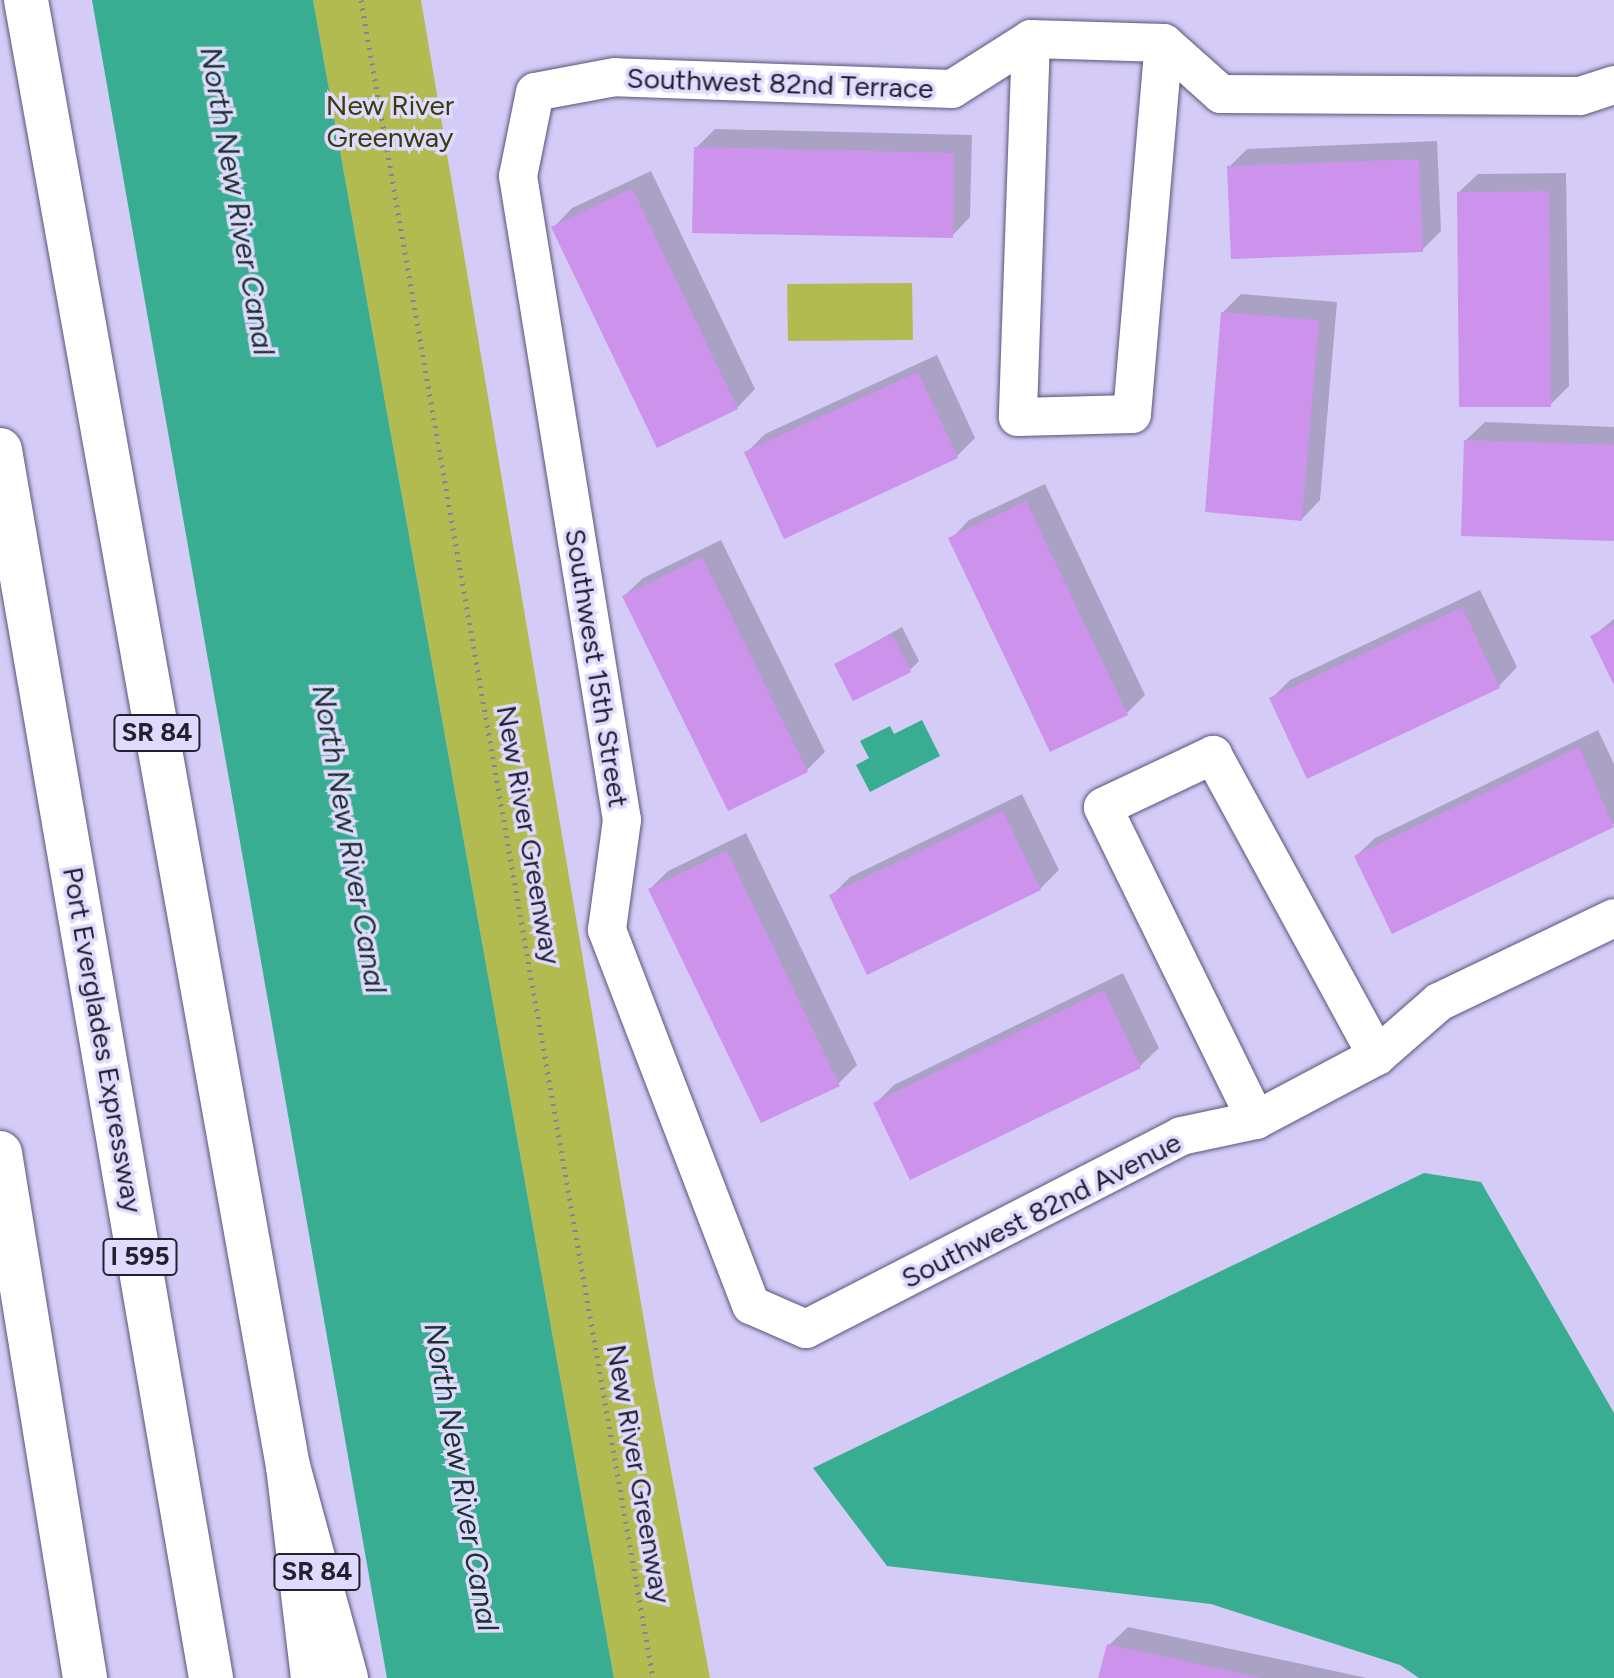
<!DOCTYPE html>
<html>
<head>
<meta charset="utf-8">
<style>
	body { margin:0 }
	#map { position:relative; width:1614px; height:1678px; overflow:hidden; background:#d4cbf7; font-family:Figtree,sans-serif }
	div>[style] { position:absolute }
	.green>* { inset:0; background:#b2bb50 }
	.water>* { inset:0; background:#38ad91 }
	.shadow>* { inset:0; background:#0003 }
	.building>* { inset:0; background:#cd92ec }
	.path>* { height:5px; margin-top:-2.5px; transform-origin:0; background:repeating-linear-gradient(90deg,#8781a1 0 2px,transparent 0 8px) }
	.roads { filter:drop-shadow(0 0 2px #5c547a) drop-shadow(0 0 2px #5c547a) }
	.minor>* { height:38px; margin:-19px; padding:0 19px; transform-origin:19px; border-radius:19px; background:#fff }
	.major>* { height:44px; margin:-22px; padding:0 22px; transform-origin:22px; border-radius:22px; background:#fff }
	.highway>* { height:44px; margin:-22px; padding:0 22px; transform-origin:22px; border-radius:22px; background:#fff }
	span { translate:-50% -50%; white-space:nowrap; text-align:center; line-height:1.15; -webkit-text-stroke:7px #e0dafe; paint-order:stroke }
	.shield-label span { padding:2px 6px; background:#e0dafe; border:2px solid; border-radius:6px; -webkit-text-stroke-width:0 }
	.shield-label { font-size:26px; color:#221f2f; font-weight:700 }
	.street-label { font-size:28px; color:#221f2f }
	.park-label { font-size:28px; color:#393c0c }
	.water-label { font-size:30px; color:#1a332c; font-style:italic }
</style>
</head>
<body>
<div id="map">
	<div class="green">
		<i style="clip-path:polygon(313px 0,421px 0,654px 1380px,710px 1678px,614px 1678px)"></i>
		<i style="clip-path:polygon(912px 283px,913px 340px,788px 341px,787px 284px)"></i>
	</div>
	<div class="water">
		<i style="clip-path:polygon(92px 0,313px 0,614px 1678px,387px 1678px)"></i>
		<i style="clip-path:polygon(922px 720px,940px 756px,870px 792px,856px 765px,869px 758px,860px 741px,890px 726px,894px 734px)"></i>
		<i style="clip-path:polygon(1424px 1173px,1481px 1182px,1614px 1413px,1614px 1678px,1419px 1678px,1400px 1665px,1211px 1604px,887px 1566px,813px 1468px)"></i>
	</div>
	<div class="shadow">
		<i style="clip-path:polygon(715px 129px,972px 135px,970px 217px,952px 236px,696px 148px)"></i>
		<i style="clip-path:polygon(1437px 141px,1441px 231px,1422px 250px,1229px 167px,1247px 149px)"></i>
		<i style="clip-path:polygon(651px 171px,755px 389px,737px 408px,554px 227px,572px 208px)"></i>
		<i style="clip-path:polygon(1566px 173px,1569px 386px,1550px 405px,1459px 192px,1478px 174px)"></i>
		<i style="clip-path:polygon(1241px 294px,1337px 302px,1320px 500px,1302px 519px,1222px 313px)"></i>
		<i style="clip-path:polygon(937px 355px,975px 438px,957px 456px,746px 453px,765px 434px)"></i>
		<i style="clip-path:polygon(1485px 422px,1614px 427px,1614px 539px,1466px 440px)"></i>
		<i style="clip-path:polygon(1045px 484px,1145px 695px,1127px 713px,951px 539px,969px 520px)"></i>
		<i style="clip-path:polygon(721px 540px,825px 752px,807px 770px,624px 596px,643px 578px)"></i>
		<i style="clip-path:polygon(1480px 590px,1517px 667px,1499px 686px,1271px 699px,1290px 680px)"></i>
		<i style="clip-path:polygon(1614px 619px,1614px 680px,1593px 636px)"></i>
		<i style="clip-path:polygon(902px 627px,919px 661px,910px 670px,836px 664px)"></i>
		<i style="clip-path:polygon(1598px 730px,1614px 764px,1614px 824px,1393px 932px,1356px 856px,1375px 838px)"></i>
		<i style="clip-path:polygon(1022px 794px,1059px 870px,1040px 889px,831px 896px,850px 877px)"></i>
		<i style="clip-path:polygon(746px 833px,857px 1065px,838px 1084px,650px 889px,668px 871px)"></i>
		<i style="clip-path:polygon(1123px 973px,1159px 1048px,1140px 1066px,911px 1178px,875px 1104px,894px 1085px)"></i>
		<i style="clip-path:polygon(1128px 1627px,1367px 1678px,1100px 1678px,1109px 1645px)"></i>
	</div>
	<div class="building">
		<i style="clip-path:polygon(694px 147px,954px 153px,953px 238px,692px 233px)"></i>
		<i style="clip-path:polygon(1419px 159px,1423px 252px,1231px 259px,1227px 166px)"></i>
		<i style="clip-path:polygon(632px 188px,738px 409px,657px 448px,551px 227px)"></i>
		<i style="clip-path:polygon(1549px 191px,1551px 407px,1459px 407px,1457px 192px)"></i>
		<i style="clip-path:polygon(1221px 312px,1319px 320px,1302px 521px,1205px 512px)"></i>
		<i style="clip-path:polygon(918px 372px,958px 458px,784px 539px,744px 452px)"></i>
		<i style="clip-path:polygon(1464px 440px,1614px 445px,1614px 541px,1461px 536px)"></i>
		<i style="clip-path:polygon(1026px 501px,1128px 715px,1050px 752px,948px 538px)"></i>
		<i style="clip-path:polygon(702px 557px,808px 772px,728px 811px,622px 596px)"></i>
		<i style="clip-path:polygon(1462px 607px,1500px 688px,1307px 779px,1269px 698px)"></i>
		<i style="clip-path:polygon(1614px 624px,1614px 685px,1590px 636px)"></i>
		<i style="clip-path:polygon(892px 634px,911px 672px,853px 701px,834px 664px)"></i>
		<i style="clip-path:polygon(1579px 747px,1614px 827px,1392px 934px,1354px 856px)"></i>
		<i style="clip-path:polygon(1003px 811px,1041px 890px,867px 975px,829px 895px)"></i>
		<i style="clip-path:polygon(727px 851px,840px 1086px,761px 1123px,648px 889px)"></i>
		<i style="clip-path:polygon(1104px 990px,1141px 1068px,910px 1180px,873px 1103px)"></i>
		<i style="clip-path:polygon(1107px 1644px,1258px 1677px,1258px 1678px,1098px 1678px)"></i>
	</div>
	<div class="path">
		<i style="left:361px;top:0;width:1703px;rotate:80.13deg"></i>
	</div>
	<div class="roads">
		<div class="minor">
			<i style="left:1031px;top:39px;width:378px;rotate:92deg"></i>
			<i style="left:1018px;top:417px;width:114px;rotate:-1.5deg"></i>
			<i style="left:1132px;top:414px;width:372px;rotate:-85.1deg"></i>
			<i style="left:1614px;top:85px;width:36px;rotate:162deg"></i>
			<i style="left:1580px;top:96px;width:359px;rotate:-179.7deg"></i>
			<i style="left:1221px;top:94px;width:76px;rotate:-138.2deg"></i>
			<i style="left:1164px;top:43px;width:133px;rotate:-178.3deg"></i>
			<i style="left:1031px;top:39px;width:93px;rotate:147.7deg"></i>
			<i style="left:952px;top:89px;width:337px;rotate:-178deg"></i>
			<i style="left:615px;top:77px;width:81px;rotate:169.4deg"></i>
			<i style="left:535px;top:92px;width:86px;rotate:101.4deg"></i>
			<i style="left:518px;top:176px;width:652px;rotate:80.83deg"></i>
			<i style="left:622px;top:820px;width:111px;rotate:97.8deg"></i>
			<i style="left:607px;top:930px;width:402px;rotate:69deg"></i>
			<i style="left:751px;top:1305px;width:60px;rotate:23.6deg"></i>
			<i style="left:806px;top:1329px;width:422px;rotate:-27.2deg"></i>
			<i style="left:1181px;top:1136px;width:77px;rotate:-12deg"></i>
			<i style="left:1256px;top:1120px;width:137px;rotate:-27.9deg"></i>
			<i style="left:1377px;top:1056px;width:82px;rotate:-41.1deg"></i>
			<i style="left:1439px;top:1002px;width:194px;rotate:-25.6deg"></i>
			<i style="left:1256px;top:1120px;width:348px;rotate:-116.1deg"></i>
			<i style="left:1103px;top:807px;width:122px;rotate:-25.3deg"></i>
			<i style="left:1213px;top:755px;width:343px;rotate:61.4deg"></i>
		</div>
		<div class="major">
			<i style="left:26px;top:0;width:1489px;rotate:79.87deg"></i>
			<i style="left:288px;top:1466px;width:220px;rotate:74.7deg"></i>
		</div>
		<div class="highway">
			<i style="left:0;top:450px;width:1246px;rotate:80.25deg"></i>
			<i style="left:0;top:1153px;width:532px;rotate:80.8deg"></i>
			<i style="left:288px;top:1466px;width:213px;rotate:83.3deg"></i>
		</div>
	</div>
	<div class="shield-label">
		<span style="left:157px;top:733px">SR 84</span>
		<span style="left:140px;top:1257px">I 595</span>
		<span style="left:317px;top:1572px">SR 84</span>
	</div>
	<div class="street-label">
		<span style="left:780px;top:83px;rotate:2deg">Southwest 82nd Terrace</span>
		<span style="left:597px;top:668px;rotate:81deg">Southwest 15th Street</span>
		<span style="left:529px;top:835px;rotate:80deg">New River Greenway</span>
		<span style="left:103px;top:1040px;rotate:80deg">Port Everglades Expressway</span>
		<span style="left:1041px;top:1210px;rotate:-27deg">Southwest 82nd Avenue</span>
		<span style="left:639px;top:1474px;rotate:80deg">New River Greenway</span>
	</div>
	<div class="park-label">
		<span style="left:390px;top:121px">New River<br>Greenway</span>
	</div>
	<div class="water-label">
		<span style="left:237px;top:201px;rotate:80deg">North New River Canal</span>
		<span style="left:349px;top:839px;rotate:80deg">North New River Canal</span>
		<span style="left:461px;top:1477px;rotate:80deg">North New River Canal</span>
	</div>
</div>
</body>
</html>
